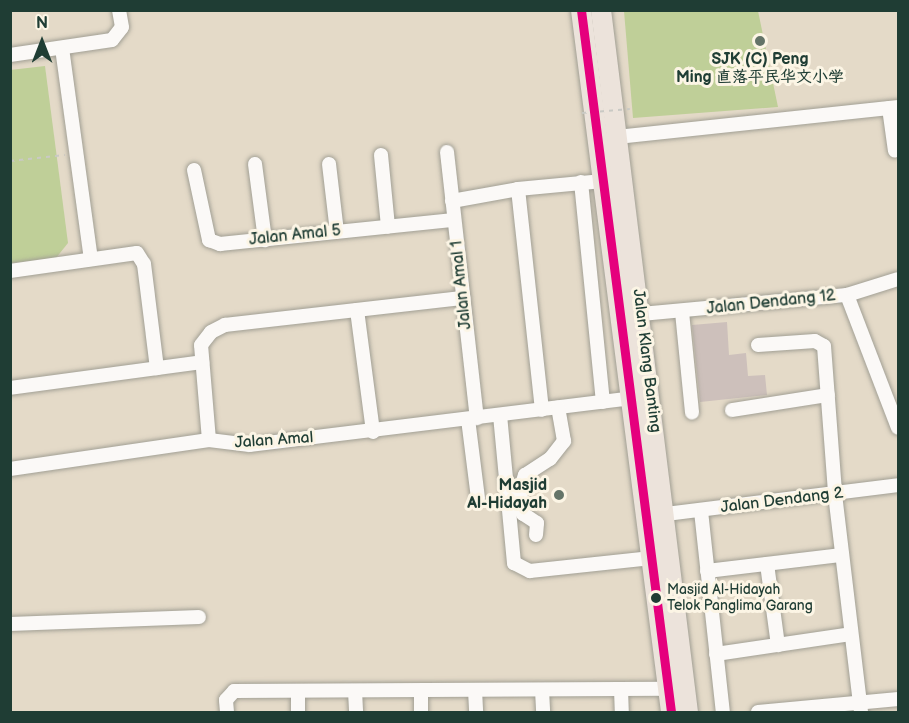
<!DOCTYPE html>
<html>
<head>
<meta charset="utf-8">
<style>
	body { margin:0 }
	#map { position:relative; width:909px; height:723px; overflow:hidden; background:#e4dac8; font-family:"Balsamiq Sans","LXGW WenKai TC",sans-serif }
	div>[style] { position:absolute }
	.green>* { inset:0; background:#bfcf98 }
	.building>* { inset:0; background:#cdc0bb }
	.path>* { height:2px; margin-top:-1px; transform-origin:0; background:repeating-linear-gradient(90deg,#c9c9c4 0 4.5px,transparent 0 9px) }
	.roads { filter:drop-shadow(0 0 2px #a19f94) drop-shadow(0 0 2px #a19f94) }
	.minor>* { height:14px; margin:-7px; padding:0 7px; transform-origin:7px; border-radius:7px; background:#fbf9f7 }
	.highway>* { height:20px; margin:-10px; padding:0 10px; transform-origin:10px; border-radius:10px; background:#ece3db }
	.path-bridge>* { height:2px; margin-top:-1px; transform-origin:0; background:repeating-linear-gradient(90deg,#c9c9c4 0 4.5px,transparent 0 9px) }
	.bus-1>* { height:9px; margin:-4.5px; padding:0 4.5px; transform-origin:4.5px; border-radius:4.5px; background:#e5007d }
	.dots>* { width:16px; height:16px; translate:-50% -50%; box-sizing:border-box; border:3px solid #fcf5e5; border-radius:50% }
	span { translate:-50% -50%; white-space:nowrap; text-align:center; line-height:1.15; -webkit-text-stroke:6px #fcf5e5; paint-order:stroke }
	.bus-label { font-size:14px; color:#1f3d34 }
	.left { translate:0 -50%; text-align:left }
	.poi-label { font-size:16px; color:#1f3d34; font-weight:700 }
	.right { translate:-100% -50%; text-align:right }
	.street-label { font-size:16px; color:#1f3d34 }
	.frame { position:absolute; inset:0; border:12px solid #1f3d34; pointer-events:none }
	.north { position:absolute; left:12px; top:12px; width:60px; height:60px; -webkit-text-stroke:4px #fcf5e5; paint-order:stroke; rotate:0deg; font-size:16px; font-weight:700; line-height:24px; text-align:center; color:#1f3d34 }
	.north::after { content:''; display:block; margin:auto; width:21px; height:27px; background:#1f3d34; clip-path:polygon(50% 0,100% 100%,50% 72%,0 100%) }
</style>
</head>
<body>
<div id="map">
	<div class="green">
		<i style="clip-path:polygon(624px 11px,758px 11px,778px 107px,633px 118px)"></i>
		<i style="clip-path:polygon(45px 66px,68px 243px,56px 258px,11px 263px,10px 70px)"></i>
	</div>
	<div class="building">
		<i style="clip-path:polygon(727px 322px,729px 355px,746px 353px,748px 376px,765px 375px,767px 395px,700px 402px,692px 325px)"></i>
	</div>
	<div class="path">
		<i style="left:10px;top:161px;width:55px;rotate:-6.2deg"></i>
	</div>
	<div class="roads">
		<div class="minor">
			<i style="left:62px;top:48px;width:213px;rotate:82.2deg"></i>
			<i style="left:10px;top:55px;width:103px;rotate:-8.4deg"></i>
			<i style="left:112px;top:40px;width:16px;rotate:-52deg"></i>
			<i style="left:122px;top:27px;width:17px;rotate:-100deg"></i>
			<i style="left:889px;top:108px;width:43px;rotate:82.1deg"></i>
			<i style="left:617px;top:137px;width:283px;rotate:-6.1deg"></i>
			<i style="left:447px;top:152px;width:268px;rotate:83.6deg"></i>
			<i style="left:381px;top:155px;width:72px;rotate:84.4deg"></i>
			<i style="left:255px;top:164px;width:77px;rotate:82.5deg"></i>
			<i style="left:329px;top:164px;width:68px;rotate:83.3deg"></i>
			<i style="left:194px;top:170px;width:72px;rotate:77.9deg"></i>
			<i style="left:209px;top:240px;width:12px;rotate:20deg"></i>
			<i style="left:220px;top:244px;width:235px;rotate:-5.9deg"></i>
			<i style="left:581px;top:182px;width:221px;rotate:84.3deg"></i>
			<i style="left:518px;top:189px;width:222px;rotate:83.8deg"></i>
			<i style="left:452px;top:201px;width:67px;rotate:-10.3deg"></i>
			<i style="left:518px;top:189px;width:85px;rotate:-5.4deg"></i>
			<i style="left:10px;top:271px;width:128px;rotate:-8.1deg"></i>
			<i style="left:137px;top:253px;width:13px;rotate:58deg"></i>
			<i style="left:144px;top:264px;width:105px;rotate:82.9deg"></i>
			<i style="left:847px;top:295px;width:142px;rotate:69deg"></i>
			<i style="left:357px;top:310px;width:123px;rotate:82.5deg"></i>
			<i style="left:682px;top:312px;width:101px;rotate:84.3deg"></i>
			<i style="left:641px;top:314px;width:207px;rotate:-5.3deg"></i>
			<i style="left:847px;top:295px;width:53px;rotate:-17.4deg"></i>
			<i style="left:758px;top:345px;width:57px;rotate:-4deg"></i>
			<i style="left:815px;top:341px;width:10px;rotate:29deg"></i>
			<i style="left:824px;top:346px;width:148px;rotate:85.7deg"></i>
			<i style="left:835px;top:494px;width:220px;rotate:83.2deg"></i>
			<i style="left:10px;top:388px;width:194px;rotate:-7.7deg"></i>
			<i style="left:732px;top:410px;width:97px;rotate:-8.9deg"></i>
			<i style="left:500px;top:415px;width:149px;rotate:84.6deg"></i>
			<i style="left:514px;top:563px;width:18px;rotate:27deg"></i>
			<i style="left:530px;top:571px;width:122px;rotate:-6.1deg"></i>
			<i style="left:468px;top:419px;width:80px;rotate:82.8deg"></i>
			<i style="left:209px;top:440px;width:95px;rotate:-94.8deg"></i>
			<i style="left:201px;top:345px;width:16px;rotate:-52deg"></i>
			<i style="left:211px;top:332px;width:16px;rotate:-27deg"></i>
			<i style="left:225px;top:325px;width:240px;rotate:-6.5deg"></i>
			<i style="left:10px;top:469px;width:201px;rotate:-8.3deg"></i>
			<i style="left:209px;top:440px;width:41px;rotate:7deg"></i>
			<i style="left:250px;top:445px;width:384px;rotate:-7deg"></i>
			<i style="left:701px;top:511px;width:202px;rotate:83.8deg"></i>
			<i style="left:666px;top:514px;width:234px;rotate:-7.1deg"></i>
			<i style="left:536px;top:535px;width:12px;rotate:-85deg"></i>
			<i style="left:537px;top:523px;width:17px;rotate:-147deg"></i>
			<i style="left:523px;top:514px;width:23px;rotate:-97deg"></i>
			<i style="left:520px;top:491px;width:17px;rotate:-73deg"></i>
			<i style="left:525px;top:475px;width:30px;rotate:-33deg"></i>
			<i style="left:550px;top:459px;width:23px;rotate:-52deg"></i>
			<i style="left:564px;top:441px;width:34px;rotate:-100deg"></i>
			<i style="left:767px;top:564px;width:82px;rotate:82.3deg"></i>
			<i style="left:707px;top:571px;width:136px;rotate:-6.8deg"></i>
			<i style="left:10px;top:624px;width:189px;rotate:-2.1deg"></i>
			<i style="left:716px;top:654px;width:136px;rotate:-8.4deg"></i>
			<i style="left:621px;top:689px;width:23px;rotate:88deg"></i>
			<i style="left:475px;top:690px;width:22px;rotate:87deg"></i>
			<i style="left:542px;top:690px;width:22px;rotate:87deg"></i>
			<i style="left:298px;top:691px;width:21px;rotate:90deg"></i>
			<i style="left:355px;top:691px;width:21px;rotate:87deg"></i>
			<i style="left:227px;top:712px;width:12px;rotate:-95deg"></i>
			<i style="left:226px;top:700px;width:12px;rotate:-48deg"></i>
			<i style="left:234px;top:691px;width:434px;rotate:-0.3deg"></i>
			<i style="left:421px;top:712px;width:21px;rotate:-90deg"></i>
			<i style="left:758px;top:712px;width:141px;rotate:-5.3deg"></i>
		</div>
		<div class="highway">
			<i style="left:581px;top:10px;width:708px;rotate:82.69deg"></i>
			<i style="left:601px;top:10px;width:707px;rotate:82.94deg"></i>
		</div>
	</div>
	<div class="path-bridge">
		<i style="left:582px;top:113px;width:48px;rotate:-4.8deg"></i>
	</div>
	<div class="bus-1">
		<i style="left:581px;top:10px;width:708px;rotate:82.69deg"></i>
	</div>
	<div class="dots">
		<i style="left:760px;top:41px;background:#647468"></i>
		<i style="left:559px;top:495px;background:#647468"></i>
		<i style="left:656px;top:598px;background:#1f3d34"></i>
	</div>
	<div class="bus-label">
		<span class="left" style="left:667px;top:598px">Masjid Al-Hidayah<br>Telok Panglima Garang</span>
	</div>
	<div class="poi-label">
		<span style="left:760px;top:69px">SJK (C) Peng<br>Ming 直落平民华文小学</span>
		<span class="right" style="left:547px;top:495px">Masjid<br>Al-Hidayah</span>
	</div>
	<div class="street-label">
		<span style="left:295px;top:236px;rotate:-6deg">Jalan Amal 5</span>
		<span style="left:462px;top:285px;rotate:-96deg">Jalan Amal 1</span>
		<span style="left:771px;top:303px;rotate:-6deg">Jalan Dendang 12</span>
		<span style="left:646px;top:361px;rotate:83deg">Jalan Klang Banting</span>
		<span style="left:274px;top:441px;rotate:-4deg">Jalan Amal</span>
		<span style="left:782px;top:501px;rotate:-7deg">Jalan Dendang 2</span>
	</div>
	<div class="frame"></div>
	<div class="north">N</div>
</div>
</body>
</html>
